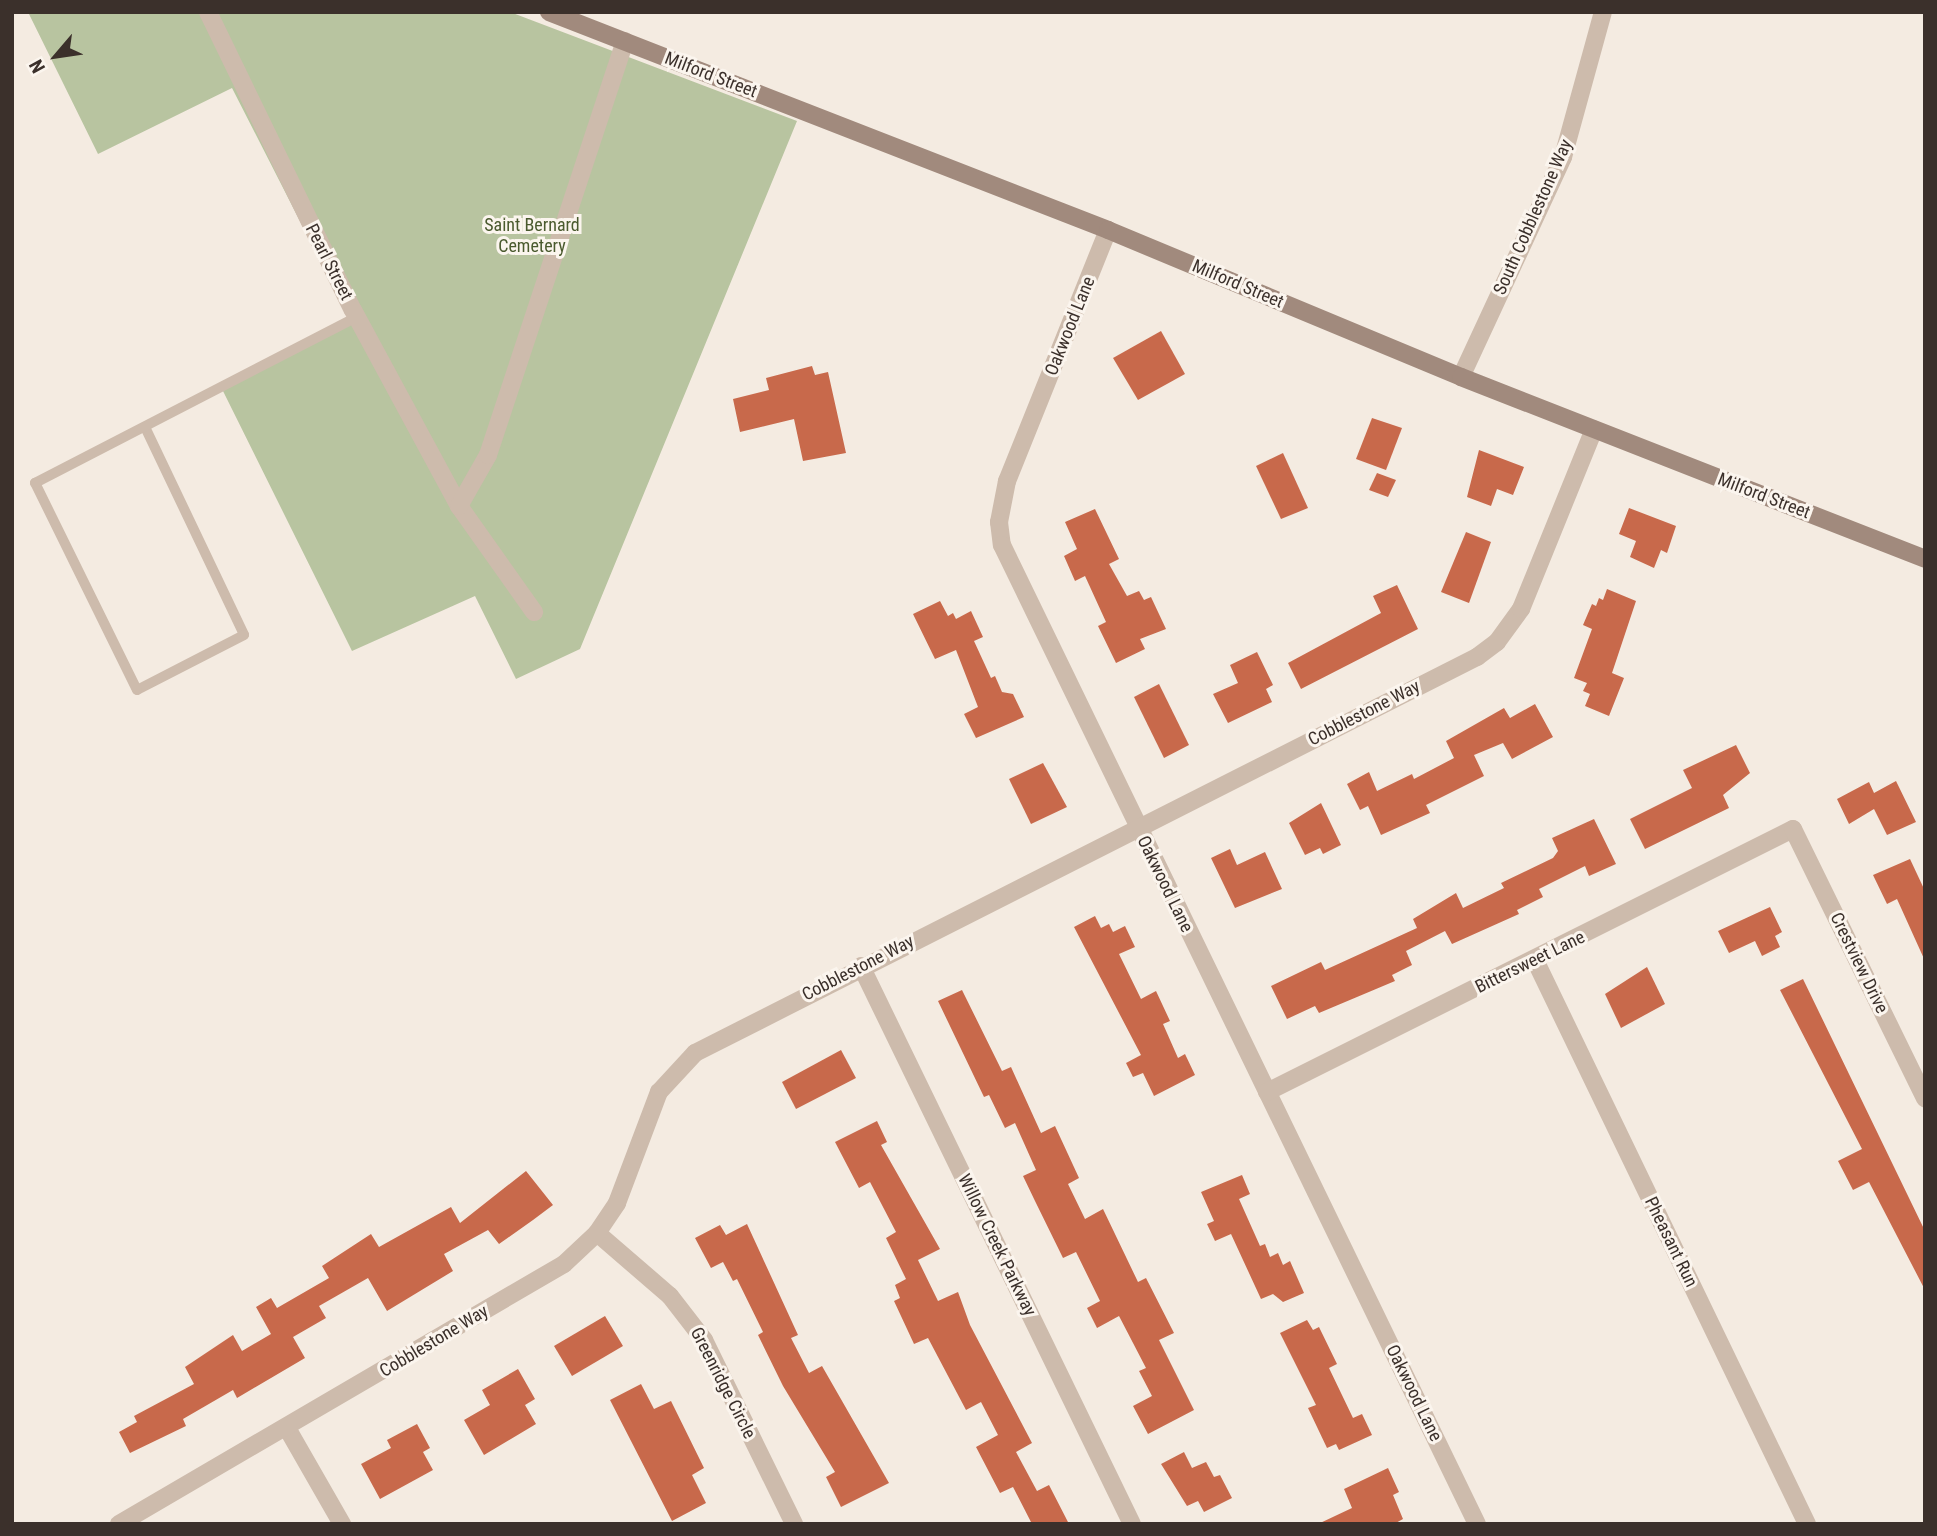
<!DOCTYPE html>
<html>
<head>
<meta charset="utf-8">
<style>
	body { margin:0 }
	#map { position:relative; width:1937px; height:1536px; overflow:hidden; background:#f4ebe1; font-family:"Roboto Condensed",sans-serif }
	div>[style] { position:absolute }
	.green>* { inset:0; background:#b8c4a0 }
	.building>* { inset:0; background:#c8694b }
	.service>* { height:10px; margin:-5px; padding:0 5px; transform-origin:5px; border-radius:5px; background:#cdbbac }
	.minor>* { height:18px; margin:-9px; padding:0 9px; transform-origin:9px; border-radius:9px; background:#cdbbac }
	.secondary>* { height:18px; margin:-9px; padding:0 9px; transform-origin:9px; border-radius:9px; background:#a18a7d }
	span { translate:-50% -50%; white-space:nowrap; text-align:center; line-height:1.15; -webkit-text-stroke:6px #fbf5ee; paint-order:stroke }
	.street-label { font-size:18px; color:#3b302b }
	.park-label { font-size:18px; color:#4a5a2e }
	.frame { position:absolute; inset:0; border:14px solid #3b302b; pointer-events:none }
	.north { position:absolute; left:21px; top:21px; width:70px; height:70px; -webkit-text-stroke:5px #fbf5ee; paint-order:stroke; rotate:241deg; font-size:19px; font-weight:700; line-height:28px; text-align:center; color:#3b302b }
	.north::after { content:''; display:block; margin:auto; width:24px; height:32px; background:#3b302b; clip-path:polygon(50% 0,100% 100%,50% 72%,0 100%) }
</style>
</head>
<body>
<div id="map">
	<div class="green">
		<i style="clip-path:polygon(28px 12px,510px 12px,797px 121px,580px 649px,516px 679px,475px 596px,352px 651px,221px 387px,352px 323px,232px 88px,98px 154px)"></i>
	</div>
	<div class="building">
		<i style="clip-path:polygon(1161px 331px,1185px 374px,1138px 400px,1113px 358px)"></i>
		<i style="clip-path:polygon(812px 366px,815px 375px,828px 372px,846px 453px,803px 461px,794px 419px,740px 432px,733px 399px,769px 390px,766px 378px)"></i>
		<i style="clip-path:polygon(1372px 418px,1402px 428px,1386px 470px,1356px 459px)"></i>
		<i style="clip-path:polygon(1479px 450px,1524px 467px,1513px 495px,1497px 489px,1491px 506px,1467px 497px)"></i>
		<i style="clip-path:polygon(1283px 453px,1308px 508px,1281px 519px,1256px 466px)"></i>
		<i style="clip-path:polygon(1377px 473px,1396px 480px,1388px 497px,1369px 490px)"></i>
		<i style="clip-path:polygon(1629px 508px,1676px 526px,1667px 553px,1661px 550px,1654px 568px,1630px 557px,1636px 541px,1619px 534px)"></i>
		<i style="clip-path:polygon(1095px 509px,1119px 559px,1109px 564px,1127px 596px,1139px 591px,1144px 600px,1151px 597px,1166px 629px,1140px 639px,1145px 649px,1116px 663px,1098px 626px,1106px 622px,1085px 576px,1075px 581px,1064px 556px,1077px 549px,1065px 522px)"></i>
		<i style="clip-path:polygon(1466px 532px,1491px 542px,1469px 603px,1441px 592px)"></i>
		<i style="clip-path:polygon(1397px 585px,1418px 629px,1301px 689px,1288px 663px,1381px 613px,1373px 596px)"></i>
		<i style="clip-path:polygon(1607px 589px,1636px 601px,1612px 673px,1624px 678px,1609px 716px,1585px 706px,1590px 694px,1583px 691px,1587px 683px,1574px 678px,1592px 629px,1583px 625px,1592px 604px,1596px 606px,1599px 598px,1603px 600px)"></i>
		<i style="clip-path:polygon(940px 601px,948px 616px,953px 613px,956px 619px,971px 611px,983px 637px,974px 641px,991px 678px,995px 676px,1002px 692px,1013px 694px,1024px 717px,976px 738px,964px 714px,978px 707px,956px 650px,935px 659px,913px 614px)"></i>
		<i style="clip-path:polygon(1257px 652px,1273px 685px,1266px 689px,1272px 702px,1228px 723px,1213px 694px,1238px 683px,1230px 665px)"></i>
		<i style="clip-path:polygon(1159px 684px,1189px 745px,1164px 758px,1134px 697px)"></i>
		<i style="clip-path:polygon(1535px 704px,1553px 737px,1512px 759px,1503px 743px,1474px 755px,1484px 776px,1426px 805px,1430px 813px,1381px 835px,1368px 806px,1360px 810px,1347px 784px,1369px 772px,1377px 791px,1412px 774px,1414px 779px,1454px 758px,1446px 741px,1504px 708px,1510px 718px)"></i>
		<i style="clip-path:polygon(1736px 745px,1750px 773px,1723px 795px,1729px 808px,1645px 849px,1630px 819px,1692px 788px,1683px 770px)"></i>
		<i style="clip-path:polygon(1043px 763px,1067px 807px,1031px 824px,1009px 779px)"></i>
		<i style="clip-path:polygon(1896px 781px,1916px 822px,1887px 835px,1874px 809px,1849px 824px,1837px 799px,1869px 782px,1874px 793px)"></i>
		<i style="clip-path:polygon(1321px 803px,1341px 845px,1323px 854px,1320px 848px,1305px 855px,1289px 823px)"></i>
		<i style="clip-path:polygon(1594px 819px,1616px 864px,1589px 876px,1585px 866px,1539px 889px,1543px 897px,1517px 910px,1519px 914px,1452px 944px,1445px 931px,1406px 951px,1412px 965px,1392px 975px,1395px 981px,1319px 1013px,1315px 1006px,1287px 1019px,1271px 986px,1321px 962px,1325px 970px,1417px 928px,1413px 919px,1456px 893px,1463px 908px,1504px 888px,1501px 883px,1553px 858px,1558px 851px,1552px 838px)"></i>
		<i style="clip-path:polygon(1230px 849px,1237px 865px,1265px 852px,1282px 889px,1235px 908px,1211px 858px)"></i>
		<i style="clip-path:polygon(1910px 859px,1925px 891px,1925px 961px,1897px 899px,1887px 904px,1873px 875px)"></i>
		<i style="clip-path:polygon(1770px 907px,1782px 932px,1775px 936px,1780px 947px,1762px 956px,1755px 941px,1729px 953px,1718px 931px)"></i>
		<i style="clip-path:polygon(1095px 916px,1101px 928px,1109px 924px,1113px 932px,1125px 926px,1135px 947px,1119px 954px,1141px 999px,1156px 991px,1170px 1021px,1163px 1024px,1178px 1058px,1185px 1054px,1195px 1075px,1154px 1096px,1143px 1073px,1133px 1077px,1126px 1063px,1141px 1055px,1074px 927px)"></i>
		<i style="clip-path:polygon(1647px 967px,1665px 1004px,1621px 1028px,1605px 994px)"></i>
		<i style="clip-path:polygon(1803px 979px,1925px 1231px,1925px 1290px,1869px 1182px,1853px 1190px,1838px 1161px,1862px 1149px,1780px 990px)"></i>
		<i style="clip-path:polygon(962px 990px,1002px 1071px,1011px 1067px,1041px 1133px,1055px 1126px,1079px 1178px,1068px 1184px,1085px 1219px,1103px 1209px,1138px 1282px,1146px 1278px,1174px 1333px,1159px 1340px,1194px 1410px,1148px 1434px,1133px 1406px,1152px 1396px,1139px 1371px,1146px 1368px,1119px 1316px,1097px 1328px,1087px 1308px,1100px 1301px,1076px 1252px,1063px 1258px,1035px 1201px,1023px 1176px,1036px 1170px,1015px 1123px,1005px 1128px,989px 1095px,984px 1097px,938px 1001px)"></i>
		<i style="clip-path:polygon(841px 1050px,856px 1078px,796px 1109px,782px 1082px)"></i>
		<i style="clip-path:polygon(877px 1121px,887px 1142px,881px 1145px,940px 1249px,918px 1260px,938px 1301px,958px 1292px,970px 1325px,1032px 1443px,1016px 1452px,1037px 1491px,1049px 1485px,1069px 1524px,1032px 1524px,1013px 1487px,1000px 1493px,976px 1447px,998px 1435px,981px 1402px,966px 1410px,928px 1338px,914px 1344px,894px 1301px,900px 1298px,895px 1285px,906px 1279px,886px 1238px,896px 1232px,870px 1182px,859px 1188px,835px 1142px)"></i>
		<i style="clip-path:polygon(526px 1171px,553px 1205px,533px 1220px,499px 1244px,488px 1230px,444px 1254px,453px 1271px,387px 1311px,368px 1278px,319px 1306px,326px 1318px,293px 1337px,305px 1358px,237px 1398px,233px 1390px,183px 1419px,186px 1426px,130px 1453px,119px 1432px,137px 1422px,134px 1416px,194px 1384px,185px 1367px,233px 1335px,242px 1351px,271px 1334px,256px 1307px,271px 1298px,277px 1308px,329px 1278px,322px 1266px,371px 1234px,379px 1247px,451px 1207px,460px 1223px)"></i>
		<i style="clip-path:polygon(1242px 1175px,1250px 1194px,1239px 1199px,1260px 1246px,1265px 1244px,1270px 1257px,1278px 1253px,1283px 1265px,1290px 1261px,1304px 1293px,1283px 1302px,1273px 1294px,1261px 1299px,1231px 1234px,1215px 1241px,1207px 1224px,1214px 1221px,1201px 1192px)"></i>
		<i style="clip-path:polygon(747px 1224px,798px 1335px,791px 1338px,809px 1373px,822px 1366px,889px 1483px,841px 1507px,826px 1477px,835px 1472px,783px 1386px,758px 1335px,763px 1332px,737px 1279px,733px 1281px,723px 1262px,711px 1268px,695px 1238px,720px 1225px,726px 1235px)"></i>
		<i style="clip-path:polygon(605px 1316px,623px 1346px,572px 1376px,554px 1346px)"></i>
		<i style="clip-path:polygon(1307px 1320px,1313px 1330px,1319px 1327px,1337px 1364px,1329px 1368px,1353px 1418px,1362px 1414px,1372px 1435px,1339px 1450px,1336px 1444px,1327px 1448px,1308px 1408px,1316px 1405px,1280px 1333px)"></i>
		<i style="clip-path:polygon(518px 1369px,535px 1399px,525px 1405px,536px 1424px,484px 1455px,464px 1420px,490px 1405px,482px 1390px)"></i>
		<i style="clip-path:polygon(641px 1384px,654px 1409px,671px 1401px,704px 1468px,692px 1475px,706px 1503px,672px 1521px,610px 1400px)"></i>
		<i style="clip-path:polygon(417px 1424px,430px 1448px,423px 1452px,433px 1470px,380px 1499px,361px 1464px,391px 1448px,387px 1440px)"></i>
		<i style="clip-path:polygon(1184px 1452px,1192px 1468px,1206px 1462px,1214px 1477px,1220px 1475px,1232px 1498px,1204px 1512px,1198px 1501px,1187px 1506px,1161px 1464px)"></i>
		<i style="clip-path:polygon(1388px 1468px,1399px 1492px,1393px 1495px,1403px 1519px,1394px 1524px,1318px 1524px,1352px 1508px,1344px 1489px)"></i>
	</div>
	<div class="service">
		<i style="left:145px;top:427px;width:230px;rotate:64.5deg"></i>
		<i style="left:244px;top:635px;width:120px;rotate:152.8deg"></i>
		<i style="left:137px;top:690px;width:231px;rotate:-116.2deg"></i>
		<i style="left:35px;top:483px;width:362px;rotate:-27.3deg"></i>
	</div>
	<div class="minor">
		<i style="left:208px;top:12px;width:331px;rotate:64.1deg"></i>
		<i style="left:353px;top:310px;width:223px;rotate:61.6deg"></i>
		<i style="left:459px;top:506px;width:130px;rotate:54.7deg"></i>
		<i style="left:1108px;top:230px;width:271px;rotate:111.9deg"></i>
		<i style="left:1007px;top:481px;width:42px;rotate:101deg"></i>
		<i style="left:999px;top:522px;width:23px;rotate:83deg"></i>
		<i style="left:1002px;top:545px;width:1088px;rotate:64.12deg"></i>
		<i style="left:1461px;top:377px;width:242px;rotate:-65.1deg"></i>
		<i style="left:1563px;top:157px;width:150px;rotate:-74.6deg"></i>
		<i style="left:459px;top:506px;width:59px;rotate:-60.4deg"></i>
		<i style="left:488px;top:455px;width:436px;rotate:-71.7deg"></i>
		<i style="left:1535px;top:960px;width:626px;rotate:64.25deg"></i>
		<i style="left:861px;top:966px;width:620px;rotate:64.1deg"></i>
		<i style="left:1267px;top:1092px;width:588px;rotate:-26.57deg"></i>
		<i style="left:1793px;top:829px;width:300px;rotate:63.9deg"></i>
		<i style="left:597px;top:1233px;width:96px;rotate:40.8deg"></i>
		<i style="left:670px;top:1296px;width:56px;rotate:52.3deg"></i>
		<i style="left:704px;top:1340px;width:205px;rotate:63.9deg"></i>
		<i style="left:287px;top:1428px;width:111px;rotate:60.2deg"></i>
		<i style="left:119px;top:1524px;width:515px;rotate:-30.3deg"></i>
		<i style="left:564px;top:1264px;width:45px;rotate:-43.2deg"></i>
		<i style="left:597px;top:1233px;width:36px;rotate:-56deg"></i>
		<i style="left:617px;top:1203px;width:119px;rotate:-69.3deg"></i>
		<i style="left:659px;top:1092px;width:53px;rotate:-47.3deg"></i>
		<i style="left:695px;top:1053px;width:877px;rotate:-26.86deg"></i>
		<i style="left:1477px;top:657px;width:25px;rotate:-37deg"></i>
		<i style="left:1497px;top:642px;width:41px;rotate:-54deg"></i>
		<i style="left:1521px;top:609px;width:194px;rotate:-67.9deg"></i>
	</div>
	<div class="secondary">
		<i style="left:549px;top:12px;width:600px;rotate:21.3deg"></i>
		<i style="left:1108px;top:230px;width:382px;rotate:22.6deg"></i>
		<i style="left:1461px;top:377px;width:498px;rotate:21.4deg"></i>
	</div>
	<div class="street-label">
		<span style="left:711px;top:75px;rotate:21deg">Milford Street</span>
		<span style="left:1533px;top:217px;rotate:-66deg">South Cobblestone Way</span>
		<span style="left:329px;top:262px;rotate:63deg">Pearl Street</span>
		<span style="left:1238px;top:284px;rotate:23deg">Milford Street</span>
		<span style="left:1070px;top:326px;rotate:-68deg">Oakwood Lane</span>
		<span style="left:1764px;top:496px;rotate:21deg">Milford Street</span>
		<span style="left:1364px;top:713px;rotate:-27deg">Cobblestone Way</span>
		<span style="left:1165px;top:884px;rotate:64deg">Oakwood Lane</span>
		<span style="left:1530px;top:962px;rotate:-26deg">Bittersweet Lane</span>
		<span style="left:1859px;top:963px;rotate:64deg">Crestview Drive</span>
		<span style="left:858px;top:968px;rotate:-27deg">Cobblestone Way</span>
		<span style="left:1671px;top:1242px;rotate:64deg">Pheasant Run</span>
		<span style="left:997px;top:1245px;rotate:64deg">Willow Creek Parkway</span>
		<span style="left:434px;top:1341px;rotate:-31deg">Cobblestone Way</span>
		<span style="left:723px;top:1383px;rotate:63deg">Greenridge Circle</span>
		<span style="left:1414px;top:1393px;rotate:64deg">Oakwood Lane</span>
	</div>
	<div class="park-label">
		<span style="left:532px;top:236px">Saint Bernard<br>Cemetery</span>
	</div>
	<div class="frame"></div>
	<div class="north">N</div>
</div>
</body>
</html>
